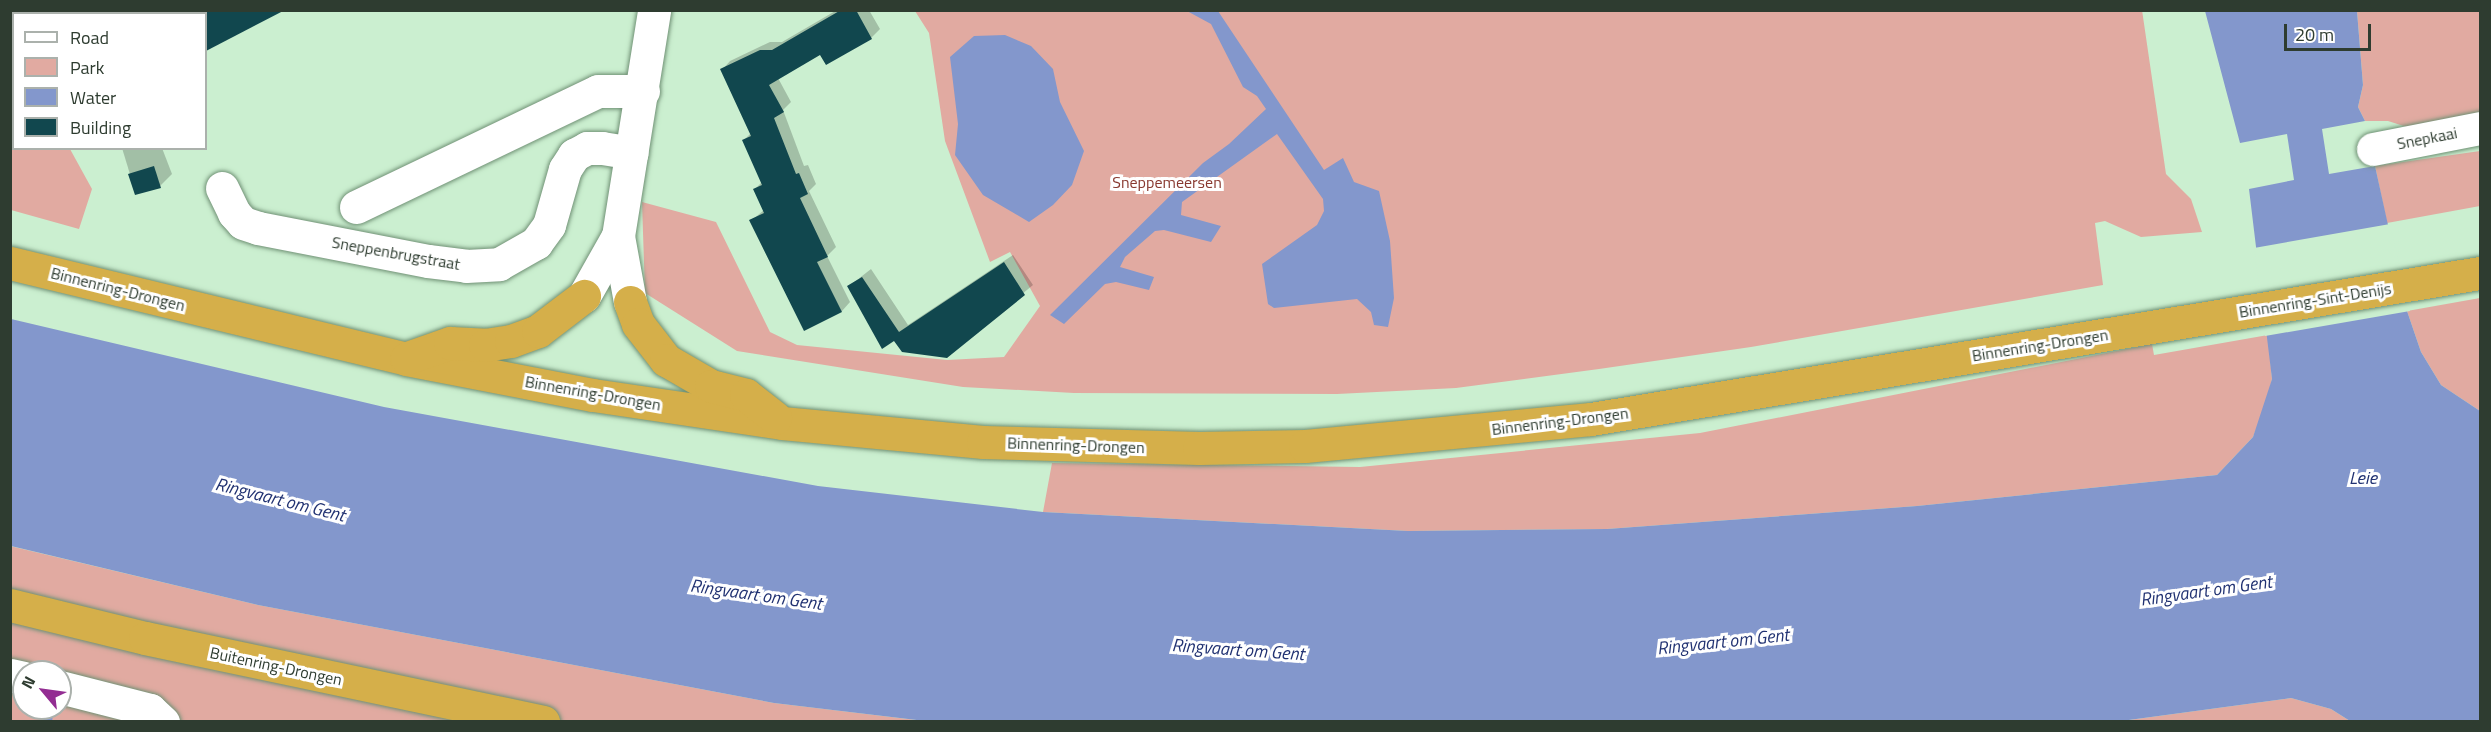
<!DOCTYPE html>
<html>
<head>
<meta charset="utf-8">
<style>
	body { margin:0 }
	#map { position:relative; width:2491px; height:732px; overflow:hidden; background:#cbefd0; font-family:"Titillium Web",sans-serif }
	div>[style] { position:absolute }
	.green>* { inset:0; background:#e1aaa1 }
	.water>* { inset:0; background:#8397cc }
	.pier>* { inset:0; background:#cbefd0 }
	.shadow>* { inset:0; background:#0003 }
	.stream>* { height:9px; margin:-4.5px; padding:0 4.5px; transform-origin:4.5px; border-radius:4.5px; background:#8397cc }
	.building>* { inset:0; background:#11474e }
	.roads { filter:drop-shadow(0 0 2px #709175) drop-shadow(0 0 2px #709175) }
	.minor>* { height:33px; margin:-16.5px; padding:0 16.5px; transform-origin:16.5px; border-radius:16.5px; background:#fff }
	.highway>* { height:33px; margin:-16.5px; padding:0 16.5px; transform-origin:16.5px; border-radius:16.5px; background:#d5af4a }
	span { translate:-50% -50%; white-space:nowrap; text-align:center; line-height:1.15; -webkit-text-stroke:6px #fff; paint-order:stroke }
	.street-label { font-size:16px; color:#2e3c30 }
	.park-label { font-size:16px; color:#88382f }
	.water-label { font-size:18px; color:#213272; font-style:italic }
	.frame { position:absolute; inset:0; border:12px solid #2e3c30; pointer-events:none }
	.legend { position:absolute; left:12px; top:12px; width:195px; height:138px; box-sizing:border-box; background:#fff; border:2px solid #abb1ac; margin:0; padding:8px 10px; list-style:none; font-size:18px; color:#2e3c30 }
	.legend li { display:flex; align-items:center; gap:12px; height:30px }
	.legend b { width:30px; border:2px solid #abb1ac }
	.north { position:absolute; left:12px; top:660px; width:60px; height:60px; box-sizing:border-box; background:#fff; border:2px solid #abb1ac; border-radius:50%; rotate:299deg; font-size:16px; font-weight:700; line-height:24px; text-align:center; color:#2e3c30 }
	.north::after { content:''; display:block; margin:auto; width:21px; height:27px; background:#932d92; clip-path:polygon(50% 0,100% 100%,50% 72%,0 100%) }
	.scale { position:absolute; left:2284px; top:24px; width:87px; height:27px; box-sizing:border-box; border:3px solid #2e3c30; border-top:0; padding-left:8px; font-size:18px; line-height:21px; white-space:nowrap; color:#2e3c30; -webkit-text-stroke:4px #fff; paint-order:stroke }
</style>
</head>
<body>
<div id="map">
	<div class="green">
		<i style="clip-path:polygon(2142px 10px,2166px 174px,2191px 199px,2202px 232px,2141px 237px,2105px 221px,2095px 223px,2103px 285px,1751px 347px,1599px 369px,1456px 388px,1337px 394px,1074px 393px,963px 387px,737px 351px,645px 293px,642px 202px,716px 222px,770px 332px,797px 345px,947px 360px,1004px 357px,1040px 306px,1010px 252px,990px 262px,945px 141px,929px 33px,915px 11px)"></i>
		<i style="clip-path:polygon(10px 11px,14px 148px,70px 149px,92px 189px,79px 229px,11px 210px)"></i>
		<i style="clip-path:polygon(2357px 11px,2480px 11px,2480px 115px,2410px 128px,2388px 121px,2365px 121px,2358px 107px,2363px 85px)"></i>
		<i style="clip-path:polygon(2480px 151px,2480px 206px,2387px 223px,2375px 166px)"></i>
		<i style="clip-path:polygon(2480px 298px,2480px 411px,2441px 385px,2421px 352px,2407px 311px)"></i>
		<i style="clip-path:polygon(2268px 335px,2272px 379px,2266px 404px,2253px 437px,2217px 475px,1917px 506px,1607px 529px,1408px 531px,1043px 512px,1052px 463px,1360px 467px,1700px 433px,2152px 344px,2154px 355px)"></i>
		<i style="clip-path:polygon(evenodd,10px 546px,258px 605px,774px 703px,925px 721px,11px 721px,10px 546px,24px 672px,60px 672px,60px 708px,24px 708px,24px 672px)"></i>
		<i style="clip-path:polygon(2291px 698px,2331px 709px,2350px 721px,2114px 722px)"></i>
	</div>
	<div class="water">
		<i style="clip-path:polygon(1187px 11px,1218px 11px,1324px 170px,1343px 158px,1354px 182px,1379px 191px,1390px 241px,1394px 298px,1388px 327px,1374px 325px,1371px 312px,1357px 299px,1274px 308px,1268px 304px,1262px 264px,1317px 225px,1324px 211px,1323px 199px,1277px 134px,1182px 202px,1181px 215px,1221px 226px,1211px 242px,1164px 230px,1155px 231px,1125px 257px,1120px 267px,1154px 277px,1149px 290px,1116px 282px,1105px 284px,1064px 324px,1050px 315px,1203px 163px,1229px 144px,1266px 109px,1257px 96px,1243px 87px,1211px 24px)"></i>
		<i style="clip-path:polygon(2205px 11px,2357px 11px,2363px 85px,2358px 107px,2365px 121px,2322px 129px,2329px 174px,2375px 166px,2407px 311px,2421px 352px,2441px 385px,2480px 411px,2480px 721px,2350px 721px,2331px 709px,2291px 698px,2114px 722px,925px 721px,774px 703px,258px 605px,11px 546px,11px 319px,384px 407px,818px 486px,1043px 512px,1408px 531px,1607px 529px,1917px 506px,2217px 475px,2253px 437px,2272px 379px,2249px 189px,2294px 180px,2287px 134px,2240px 143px)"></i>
		<i style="clip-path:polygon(1005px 35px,1031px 46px,1053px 69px,1060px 102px,1084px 151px,1072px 185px,1053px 205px,1029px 222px,983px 195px,955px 155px,958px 124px,950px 57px,974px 36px)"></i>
	</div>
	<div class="pier">
		<i style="clip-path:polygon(2390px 224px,2410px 311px,2265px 336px,2254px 248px)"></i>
	</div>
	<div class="shadow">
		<i style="clip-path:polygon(68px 10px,109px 10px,110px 14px,69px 14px)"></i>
		<i style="clip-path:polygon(194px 10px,266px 10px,212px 46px,206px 33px,206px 14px)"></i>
		<i style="clip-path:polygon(837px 10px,869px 10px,880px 29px,871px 38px,821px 53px,778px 78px,791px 102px,783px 110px,804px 166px,808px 165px,816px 184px,809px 191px,836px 247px,827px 256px,850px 302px,842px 311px,805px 329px,751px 221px,764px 210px,755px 189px,762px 182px,744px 140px,751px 133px,722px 70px,730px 61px,770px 42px,782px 42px)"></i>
		<i style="clip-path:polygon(122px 148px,162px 148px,172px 174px,160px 186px,136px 194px)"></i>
		<i style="clip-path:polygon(1013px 255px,1033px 285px,947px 356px,902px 350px,848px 287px,871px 269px,908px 325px)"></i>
	</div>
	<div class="stream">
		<i style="left:47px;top:722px;width:9px;rotate:-84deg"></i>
	</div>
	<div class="building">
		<i style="clip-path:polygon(206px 10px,285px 10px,206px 51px)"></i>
		<i style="clip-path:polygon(841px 10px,856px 10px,872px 39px,826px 65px,820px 55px,769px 85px,784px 112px,774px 118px,796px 174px,799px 173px,808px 194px,800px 198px,828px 257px,817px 262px,842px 312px,804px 331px,749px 220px,764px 213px,753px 189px,762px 185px,742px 140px,751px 136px,720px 69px,760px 50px,772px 50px)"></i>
		<i style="clip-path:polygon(154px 166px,161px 188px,135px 195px,128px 174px)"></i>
		<i style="clip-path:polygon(1004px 262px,1025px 295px,947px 358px,902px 352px,894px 341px,882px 349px,847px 286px,862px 277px,899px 332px)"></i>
	</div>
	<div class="roads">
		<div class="minor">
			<i style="left:2373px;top:149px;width:109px;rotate:-11.1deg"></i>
			<i style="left:222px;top:188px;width:28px;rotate:64deg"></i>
			<i style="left:234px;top:213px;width:13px;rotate:48deg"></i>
			<i style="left:243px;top:223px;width:16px;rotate:18deg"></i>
			<i style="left:258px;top:228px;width:173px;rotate:11deg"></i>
			<i style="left:428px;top:261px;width:38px;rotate:7deg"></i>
			<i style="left:466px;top:266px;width:33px;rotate:-3deg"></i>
			<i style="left:499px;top:264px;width:43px;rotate:-29.6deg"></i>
			<i style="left:536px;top:243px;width:22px;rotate:-54deg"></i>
			<i style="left:549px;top:225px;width:58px;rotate:-74.1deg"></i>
			<i style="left:565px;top:169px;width:17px;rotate:-57deg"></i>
			<i style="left:574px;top:155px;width:15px;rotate:-28deg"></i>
			<i style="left:587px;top:148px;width:15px"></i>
			<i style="left:602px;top:148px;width:30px;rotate:9deg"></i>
			<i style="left:356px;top:207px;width:268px;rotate:-25.6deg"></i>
			<i style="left:598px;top:91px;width:45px"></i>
			<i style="left:618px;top:236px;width:67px;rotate:79.7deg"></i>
			<i style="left:584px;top:296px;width:69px;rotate:-60.5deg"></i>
			<i style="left:618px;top:236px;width:229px;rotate:-80.9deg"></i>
			<i style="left:10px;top:675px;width:14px;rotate:12deg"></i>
			<i style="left:60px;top:687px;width:93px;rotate:14.3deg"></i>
			<i style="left:150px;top:710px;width:18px;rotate:43deg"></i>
		</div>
		<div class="highway">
			<i style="left:10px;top:263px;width:407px;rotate:13.6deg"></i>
			<i style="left:406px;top:359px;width:190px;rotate:10.9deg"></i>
			<i style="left:593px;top:395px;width:191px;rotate:8.4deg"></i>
			<i style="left:782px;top:423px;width:202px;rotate:5.4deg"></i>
			<i style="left:983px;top:442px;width:216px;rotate:1.6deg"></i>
			<i style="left:1199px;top:448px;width:106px;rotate:-1.1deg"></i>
			<i style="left:1305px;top:446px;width:287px;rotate:-5.4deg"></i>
			<i style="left:1591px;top:419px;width:901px;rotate:-9.33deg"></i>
			<i style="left:630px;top:302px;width:23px;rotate:70deg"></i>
			<i style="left:638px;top:324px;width:46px;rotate:52.1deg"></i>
			<i style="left:666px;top:360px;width:52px;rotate:30deg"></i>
			<i style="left:711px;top:386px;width:36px;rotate:14deg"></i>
			<i style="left:746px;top:395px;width:37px;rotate:38deg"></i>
			<i style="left:407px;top:358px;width:46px;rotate:-19.2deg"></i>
			<i style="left:450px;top:343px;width:35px;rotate:3deg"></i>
			<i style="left:485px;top:345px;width:26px;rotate:-9deg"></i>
			<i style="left:511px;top:341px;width:29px;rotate:-20deg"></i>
			<i style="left:538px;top:331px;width:58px;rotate:-37.3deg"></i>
			<i style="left:10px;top:605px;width:139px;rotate:13.7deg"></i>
			<i style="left:145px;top:638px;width:407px;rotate:11.9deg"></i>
		</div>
	</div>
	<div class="street-label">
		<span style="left:2427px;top:138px;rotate:-11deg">Snepkaai</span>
		<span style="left:396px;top:253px;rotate:10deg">Sneppenbrugstraat</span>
		<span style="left:118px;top:289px;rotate:14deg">Binnenring-Drongen</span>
		<span style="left:2315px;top:300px;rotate:-9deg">Binnenring-Sint-Denijs</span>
		<span style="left:2040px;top:345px;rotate:-9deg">Binnenring-Drongen</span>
		<span style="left:593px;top:393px;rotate:10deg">Binnenring-Drongen</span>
		<span style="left:1560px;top:421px;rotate:-7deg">Binnenring-Drongen</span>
		<span style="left:1076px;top:445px;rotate:2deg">Binnenring-Drongen</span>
		<span style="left:276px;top:666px;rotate:12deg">Buitenring-Drongen</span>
	</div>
	<div class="park-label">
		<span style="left:1167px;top:182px">Sneppemeersen</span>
	</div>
	<div class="water-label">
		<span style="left:2363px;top:478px">Leie</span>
		<span style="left:280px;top:500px;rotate:14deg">Ringvaart om Gent</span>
		<span style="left:2206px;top:591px;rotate:-8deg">Ringvaart om Gent</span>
		<span style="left:756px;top:595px;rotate:8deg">Ringvaart om Gent</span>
		<span style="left:1723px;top:642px;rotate:-6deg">Ringvaart om Gent</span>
		<span style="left:1238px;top:650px;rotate:4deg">Ringvaart om Gent</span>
	</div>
	<div class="frame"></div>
	<ul class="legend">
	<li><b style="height:8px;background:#fff"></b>Road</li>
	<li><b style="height:16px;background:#e1aaa1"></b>Park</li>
	<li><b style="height:16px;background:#8397cc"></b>Water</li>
	<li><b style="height:16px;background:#11474e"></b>Building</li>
	</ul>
	<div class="north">N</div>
	<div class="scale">20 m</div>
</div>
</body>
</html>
